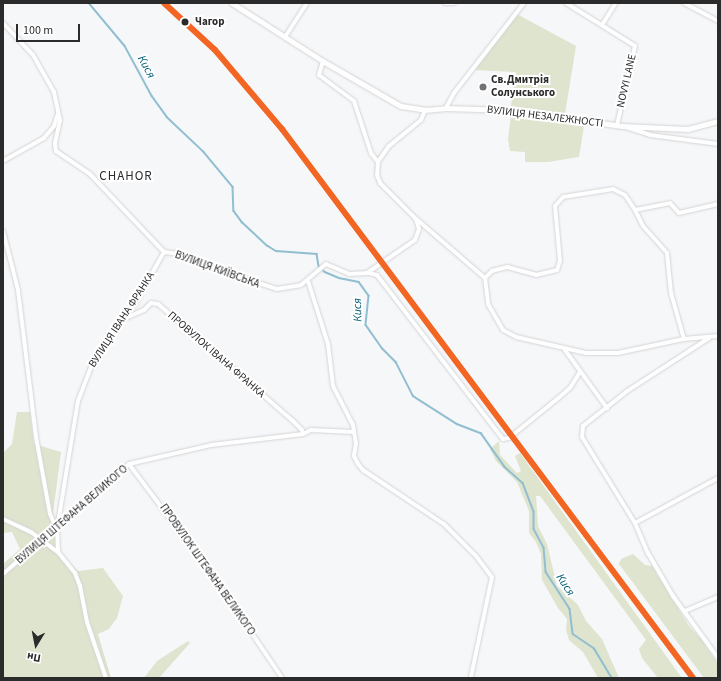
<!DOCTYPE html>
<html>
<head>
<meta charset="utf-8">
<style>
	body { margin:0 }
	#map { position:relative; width:721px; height:681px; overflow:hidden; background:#f6f7f9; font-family:"Source Sans 3",sans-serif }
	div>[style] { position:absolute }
	.green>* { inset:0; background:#dee4ce }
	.stream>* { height:1.5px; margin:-0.75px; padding:0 0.75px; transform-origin:0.75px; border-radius:0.75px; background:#91bed0 }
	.roads { filter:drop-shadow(0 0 1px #d3d4d5) drop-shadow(0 0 1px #d3d4d5) }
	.minor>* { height:4px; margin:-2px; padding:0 2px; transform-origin:2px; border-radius:2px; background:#fefefe }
	.tertiary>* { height:4.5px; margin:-2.25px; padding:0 2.25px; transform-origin:2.25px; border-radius:2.25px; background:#fefefe }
	.rail-1>* { height:6px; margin:-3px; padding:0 3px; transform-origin:3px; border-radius:3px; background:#f26522 }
	.dots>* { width:11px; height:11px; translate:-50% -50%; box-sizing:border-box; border:2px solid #fff; border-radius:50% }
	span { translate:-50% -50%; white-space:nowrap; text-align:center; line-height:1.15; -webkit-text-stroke:4px #fff; paint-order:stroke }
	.stop-label { font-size:11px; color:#2b2b2c; font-weight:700 }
	.left { translate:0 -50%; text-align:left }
	.poi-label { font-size:11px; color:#2b2b2c; font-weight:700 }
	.street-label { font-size:11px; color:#2b2b2c }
	.water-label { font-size:12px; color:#055f78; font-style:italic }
	.quarter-label { font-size:13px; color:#2d2d30; letter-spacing:1px }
	.frame { position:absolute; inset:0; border:4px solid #2b2b2c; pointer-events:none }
	.north { position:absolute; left:16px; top:625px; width:40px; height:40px; -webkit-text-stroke:3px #fff; paint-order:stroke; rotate:190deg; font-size:11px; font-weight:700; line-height:16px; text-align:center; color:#2b2b2c }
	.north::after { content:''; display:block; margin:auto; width:14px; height:18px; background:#2b2b2c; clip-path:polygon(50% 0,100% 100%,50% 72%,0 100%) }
	.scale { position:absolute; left:16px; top:24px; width:64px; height:18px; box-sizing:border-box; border:2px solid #2b2b2c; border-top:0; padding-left:5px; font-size:12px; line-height:14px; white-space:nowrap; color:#2b2b2c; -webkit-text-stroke:3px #fff; paint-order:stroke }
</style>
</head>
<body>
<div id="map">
	<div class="green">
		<i style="clip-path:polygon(515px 13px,576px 46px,565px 114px,511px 106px,516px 72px,473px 70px)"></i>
		<i style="clip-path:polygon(511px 114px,584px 126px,579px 157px,548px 162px,525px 162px,525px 152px,510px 151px,508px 139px)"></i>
		<i style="clip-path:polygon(17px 412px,30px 412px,34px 444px,61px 452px,53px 514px,57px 530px,55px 549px,78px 571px,103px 568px,123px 596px,117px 618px,109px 629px,98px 634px,111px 678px,3px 678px,3px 564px,20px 549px,12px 532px,3px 533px,3px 453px,12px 444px)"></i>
		<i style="clip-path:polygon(499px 441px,500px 455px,517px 473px,521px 471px,515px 456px,520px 453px,682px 678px,658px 678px,642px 658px,639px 649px,646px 640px,540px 496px,536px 496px,538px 526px,547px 544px,557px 586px,578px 605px,586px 621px,602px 639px,619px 678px,598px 678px,583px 652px,569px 640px,566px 630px,567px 619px,558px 608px,542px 580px,541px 554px,536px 542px,529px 533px,529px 511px,522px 494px,517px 482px,496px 461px,490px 449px)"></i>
		<i style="clip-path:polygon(633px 554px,645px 565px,652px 566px,689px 626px,702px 640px,718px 664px,718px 678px,704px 678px,619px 564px,621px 559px)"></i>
		<i style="clip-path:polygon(188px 641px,190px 643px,159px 678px,144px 678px,157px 661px)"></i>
	</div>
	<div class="stream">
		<i style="left:89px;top:3px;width:56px;rotate:50.1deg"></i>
		<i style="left:125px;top:46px;width:57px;rotate:61.6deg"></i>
		<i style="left:152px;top:96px;width:26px;rotate:54deg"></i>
		<i style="left:167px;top:117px;width:50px;rotate:43.4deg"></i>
		<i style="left:203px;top:151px;width:47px;rotate:50.2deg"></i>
		<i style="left:233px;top:187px;width:24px;rotate:88deg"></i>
		<i style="left:234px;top:211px;width:14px;rotate:54deg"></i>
		<i style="left:242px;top:222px;width:35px;rotate:43deg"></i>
		<i style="left:268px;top:246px;width:9px;rotate:32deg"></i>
		<i style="left:276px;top:251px;width:41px;rotate:4.2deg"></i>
		<i style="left:317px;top:254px;width:12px;rotate:81deg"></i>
		<i style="left:319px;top:266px;width:8px;rotate:45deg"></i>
		<i style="left:325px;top:272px;width:15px;rotate:23deg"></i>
		<i style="left:339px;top:278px;width:20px;rotate:11deg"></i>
		<i style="left:359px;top:282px;width:17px;rotate:54deg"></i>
		<i style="left:369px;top:296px;width:29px;rotate:96deg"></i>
		<i style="left:366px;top:325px;width:28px;rotate:55deg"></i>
		<i style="left:382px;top:348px;width:20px;rotate:45deg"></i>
		<i style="left:396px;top:362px;width:38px;rotate:63deg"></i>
		<i style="left:413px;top:396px;width:52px;rotate:32.5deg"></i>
		<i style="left:457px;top:424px;width:26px;rotate:21deg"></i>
		<i style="left:481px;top:433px;width:42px;rotate:54.8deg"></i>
		<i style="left:505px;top:467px;width:24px;rotate:42deg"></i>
		<i style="left:523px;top:483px;width:31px;rotate:69deg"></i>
		<i style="left:534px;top:512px;width:17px;rotate:90deg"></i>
		<i style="left:534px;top:529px;width:21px;rotate:62deg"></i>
		<i style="left:544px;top:548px;width:24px;rotate:85deg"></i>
		<i style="left:546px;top:572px;width:44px;rotate:57deg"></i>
		<i style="left:570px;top:609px;width:25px;rotate:83deg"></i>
		<i style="left:573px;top:634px;width:25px;rotate:34deg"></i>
		<i style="left:594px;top:648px;width:35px;rotate:59deg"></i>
	</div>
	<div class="roads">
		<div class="minor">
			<i style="left:445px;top:3px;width:9px"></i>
			<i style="left:566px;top:3px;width:81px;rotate:31.9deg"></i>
			<i style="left:635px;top:46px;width:81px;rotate:102.8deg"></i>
			<i style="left:684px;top:3px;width:38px;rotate:28deg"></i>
			<i style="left:3px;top:23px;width:44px;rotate:46.8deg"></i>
			<i style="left:33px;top:55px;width:43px;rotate:60.4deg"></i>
			<i style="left:54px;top:92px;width:29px;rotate:78deg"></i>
			<i style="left:60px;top:120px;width:25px;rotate:102deg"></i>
			<i style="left:55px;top:144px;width:7px;rotate:82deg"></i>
			<i style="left:56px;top:151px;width:41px;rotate:34.1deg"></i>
			<i style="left:90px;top:174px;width:108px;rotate:46.5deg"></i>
			<i style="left:164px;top:252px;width:15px;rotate:8deg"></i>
			<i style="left:179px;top:254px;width:30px;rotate:24deg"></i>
			<i style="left:206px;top:266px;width:75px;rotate:17.9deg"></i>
			<i style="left:277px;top:289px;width:24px;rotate:-9deg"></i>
			<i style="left:301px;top:285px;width:33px;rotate:-40deg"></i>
			<i style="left:326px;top:264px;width:25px;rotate:23deg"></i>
			<i style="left:349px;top:274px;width:20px;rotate:-3deg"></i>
			<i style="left:369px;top:273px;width:8px;rotate:14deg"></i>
			<i style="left:377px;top:275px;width:207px;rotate:52.5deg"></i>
			<i style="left:503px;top:439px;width:6px;rotate:-9deg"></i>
			<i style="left:509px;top:438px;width:60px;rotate:-39deg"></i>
			<i style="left:556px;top:400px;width:18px;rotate:-41deg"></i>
			<i style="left:570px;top:388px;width:19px;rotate:-58deg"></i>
			<i style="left:602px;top:25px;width:26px;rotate:-58deg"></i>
			<i style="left:285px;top:37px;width:40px;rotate:-57.1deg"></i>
			<i style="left:323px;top:61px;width:15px;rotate:106deg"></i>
			<i style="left:319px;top:75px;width:44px;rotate:36.6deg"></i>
			<i style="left:354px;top:101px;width:55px;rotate:71.9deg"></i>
			<i style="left:371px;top:153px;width:11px;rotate:52deg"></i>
			<i style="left:446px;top:108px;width:17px;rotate:-62deg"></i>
			<i style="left:454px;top:93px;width:114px;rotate:-52.1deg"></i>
			<i style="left:425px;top:110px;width:11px;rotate:112deg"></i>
			<i style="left:421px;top:120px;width:41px;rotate:140.9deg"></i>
			<i style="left:389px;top:146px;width:19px;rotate:125deg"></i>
			<i style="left:378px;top:162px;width:13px;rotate:94deg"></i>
			<i style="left:377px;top:175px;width:9px;rotate:69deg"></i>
			<i style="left:380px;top:183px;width:48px;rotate:45deg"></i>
			<i style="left:414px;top:217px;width:94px;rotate:40.7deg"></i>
			<i style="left:485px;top:278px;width:26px;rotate:83deg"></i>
			<i style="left:488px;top:304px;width:30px;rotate:60deg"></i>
			<i style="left:503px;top:330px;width:15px;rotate:28deg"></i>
			<i style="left:516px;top:337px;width:72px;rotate:12.9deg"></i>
			<i style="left:586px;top:353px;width:32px"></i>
			<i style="left:618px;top:353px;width:67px;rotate:-12deg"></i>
			<i style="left:684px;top:339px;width:34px;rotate:-5deg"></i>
			<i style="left:626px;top:127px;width:25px;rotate:18deg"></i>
			<i style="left:650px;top:135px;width:69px;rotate:7.5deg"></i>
			<i style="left:3px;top:161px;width:47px;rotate:-29.3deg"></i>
			<i style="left:44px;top:138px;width:16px;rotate:-50deg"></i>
			<i style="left:54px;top:126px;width:13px;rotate:-72deg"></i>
			<i style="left:635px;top:210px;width:18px;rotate:63deg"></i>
			<i style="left:643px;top:226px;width:36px;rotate:48deg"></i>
			<i style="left:667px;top:253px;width:40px;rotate:84.3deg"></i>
			<i style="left:671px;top:293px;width:48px;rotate:74.2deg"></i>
			<i style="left:3px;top:231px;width:61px;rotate:75.7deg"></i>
			<i style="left:18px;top:290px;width:148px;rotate:83deg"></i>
			<i style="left:36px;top:437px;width:78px;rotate:79.7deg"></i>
			<i style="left:50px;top:514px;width:17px;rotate:66deg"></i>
			<i style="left:57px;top:530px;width:22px;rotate:87deg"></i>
			<i style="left:367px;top:273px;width:58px;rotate:-34.5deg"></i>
			<i style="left:415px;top:240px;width:12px;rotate:-70deg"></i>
			<i style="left:419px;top:229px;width:10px;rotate:-107deg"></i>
			<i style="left:485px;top:278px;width:10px;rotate:-45deg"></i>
			<i style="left:492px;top:271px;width:16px;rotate:-15deg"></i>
			<i style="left:507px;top:267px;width:30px;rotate:15deg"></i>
			<i style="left:536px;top:275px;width:22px;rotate:-13deg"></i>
			<i style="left:557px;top:270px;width:9px;rotate:-72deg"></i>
			<i style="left:560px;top:261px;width:55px;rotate:-95.2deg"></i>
			<i style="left:555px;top:206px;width:12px;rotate:-48deg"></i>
			<i style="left:563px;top:197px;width:51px;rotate:-9.1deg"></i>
			<i style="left:613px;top:189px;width:13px;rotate:27deg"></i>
			<i style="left:625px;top:195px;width:18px;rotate:56deg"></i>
			<i style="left:635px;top:210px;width:36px;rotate:-11deg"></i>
			<i style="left:670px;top:203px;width:13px;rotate:48deg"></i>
			<i style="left:679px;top:213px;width:40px;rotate:-13deg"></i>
			<i style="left:308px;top:281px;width:66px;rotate:72.4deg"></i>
			<i style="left:328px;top:344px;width:42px;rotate:83.2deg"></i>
			<i style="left:333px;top:386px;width:44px;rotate:62.9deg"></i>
			<i style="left:353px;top:425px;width:18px;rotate:81deg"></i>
			<i style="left:356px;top:443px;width:13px;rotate:99deg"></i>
			<i style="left:354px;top:456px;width:9px;rotate:63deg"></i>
			<i style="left:358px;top:464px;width:8px;rotate:50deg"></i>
			<i style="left:363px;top:470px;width:97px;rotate:33.7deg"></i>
			<i style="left:444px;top:524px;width:45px;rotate:45deg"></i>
			<i style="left:476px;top:556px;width:26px;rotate:53deg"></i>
			<i style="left:492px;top:577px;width:102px;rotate:101.9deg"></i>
			<i style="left:126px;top:318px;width:20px;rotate:-24deg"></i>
			<i style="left:144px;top:310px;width:10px;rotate:-45deg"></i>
			<i style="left:151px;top:303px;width:7px;rotate:8deg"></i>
			<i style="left:158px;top:304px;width:177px;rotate:40.9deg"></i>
			<i style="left:292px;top:420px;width:14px;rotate:45deg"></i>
			<i style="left:302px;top:430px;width:4px;rotate:76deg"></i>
			<i style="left:709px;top:338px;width:99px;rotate:147deg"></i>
			<i style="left:626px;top:392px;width:55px;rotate:141.7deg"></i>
			<i style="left:583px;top:426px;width:11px;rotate:95deg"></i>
			<i style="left:582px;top:437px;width:101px;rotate:58.4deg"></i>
			<i style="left:635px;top:523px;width:33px;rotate:67deg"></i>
			<i style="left:648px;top:553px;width:50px;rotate:59.8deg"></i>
			<i style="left:673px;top:596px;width:77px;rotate:54deg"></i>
			<i style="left:565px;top:350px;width:72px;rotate:54.1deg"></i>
			<i style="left:129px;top:464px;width:149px;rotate:53.2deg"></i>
			<i style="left:218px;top:583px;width:115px;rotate:56deg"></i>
			<i style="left:3px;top:519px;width:31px;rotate:25deg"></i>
			<i style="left:31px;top:532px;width:34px;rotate:37deg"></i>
			<i style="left:58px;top:552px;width:27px;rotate:51deg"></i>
			<i style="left:75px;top:573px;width:14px;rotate:69deg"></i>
			<i style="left:80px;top:586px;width:37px;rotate:79deg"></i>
			<i style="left:87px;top:622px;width:59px;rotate:71.3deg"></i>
			<i style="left:635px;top:523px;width:94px;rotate:-28.5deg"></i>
			<i style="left:57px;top:529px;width:130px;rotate:-80.7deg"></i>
			<i style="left:78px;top:401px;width:36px;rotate:-69deg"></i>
			<i style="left:91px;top:367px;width:44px;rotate:-58.8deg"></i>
			<i style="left:114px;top:329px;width:33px;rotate:-50deg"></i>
			<i style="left:135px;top:304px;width:60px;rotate:-60.9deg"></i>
			<i style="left:3px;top:574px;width:167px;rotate:-41.1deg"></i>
			<i style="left:129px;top:464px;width:84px;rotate:-13deg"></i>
			<i style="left:211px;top:445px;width:93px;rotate:-6.8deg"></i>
			<i style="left:303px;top:434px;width:9px;rotate:-27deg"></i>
			<i style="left:311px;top:430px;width:43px;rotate:2.7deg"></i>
			<i style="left:685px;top:611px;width:36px;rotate:-23deg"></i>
		</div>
		<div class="tertiary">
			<i style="left:232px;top:3px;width:108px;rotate:32.5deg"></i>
			<i style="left:323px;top:61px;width:90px;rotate:30deg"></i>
			<i style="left:401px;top:106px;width:24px;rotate:9deg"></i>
			<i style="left:425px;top:110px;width:21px;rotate:-5deg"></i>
			<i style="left:446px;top:108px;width:64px;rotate:1.8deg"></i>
			<i style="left:510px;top:110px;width:113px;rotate:8.1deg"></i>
			<i style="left:622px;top:126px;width:66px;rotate:2.6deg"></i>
			<i style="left:688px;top:129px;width:31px;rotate:-15deg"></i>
		</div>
	</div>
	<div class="rail-1">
		<i style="left:164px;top:3px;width:69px;rotate:42.7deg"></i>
		<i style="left:215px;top:50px;width:104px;rotate:49.7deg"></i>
		<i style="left:282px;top:129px;width:686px;rotate:53.18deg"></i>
	</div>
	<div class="dots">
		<i style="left:185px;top:22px;background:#2b2b2c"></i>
		<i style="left:483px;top:87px;background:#727274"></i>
	</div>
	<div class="stop-label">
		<span class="left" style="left:195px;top:22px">Чагор</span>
	</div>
	<div class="poi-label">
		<span class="left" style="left:491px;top:87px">Св.Дмитрія<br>Солунського</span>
	</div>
	<div class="street-label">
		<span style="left:627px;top:81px;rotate:-77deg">NOVYI LANE</span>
		<span style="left:545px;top:117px;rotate:7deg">ВУЛИЦЯ НЕЗАЛЕЖНОСТІ</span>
		<span style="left:217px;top:270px;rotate:20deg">ВУЛИЦЯ КИЇВСЬКА</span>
		<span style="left:122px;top:320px;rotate:-57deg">ВУЛИЦЯ ІВАНА ФРАНКА</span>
		<span style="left:216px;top:355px;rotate:41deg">ПРОВУЛОК ІВАНА ФРАНКА</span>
		<span style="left:72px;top:515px;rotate:-41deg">ВУЛИЦЯ ШТЕФАНА ВЕЛИКОГО</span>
		<span style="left:207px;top:570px;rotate:55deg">ПРОВУЛОК ШТЕФАНА ВЕЛИКОГО</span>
	</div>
	<div class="water-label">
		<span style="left:146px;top:67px;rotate:61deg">Кися</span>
		<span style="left:358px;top:310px;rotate:-92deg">Кися</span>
		<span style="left:565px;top:585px;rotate:57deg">Кися</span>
	</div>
	<div class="quarter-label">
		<span style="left:126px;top:176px">CHAHOR</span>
	</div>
	<div class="frame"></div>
	<div class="north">Пн</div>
	<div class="scale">100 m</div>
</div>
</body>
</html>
